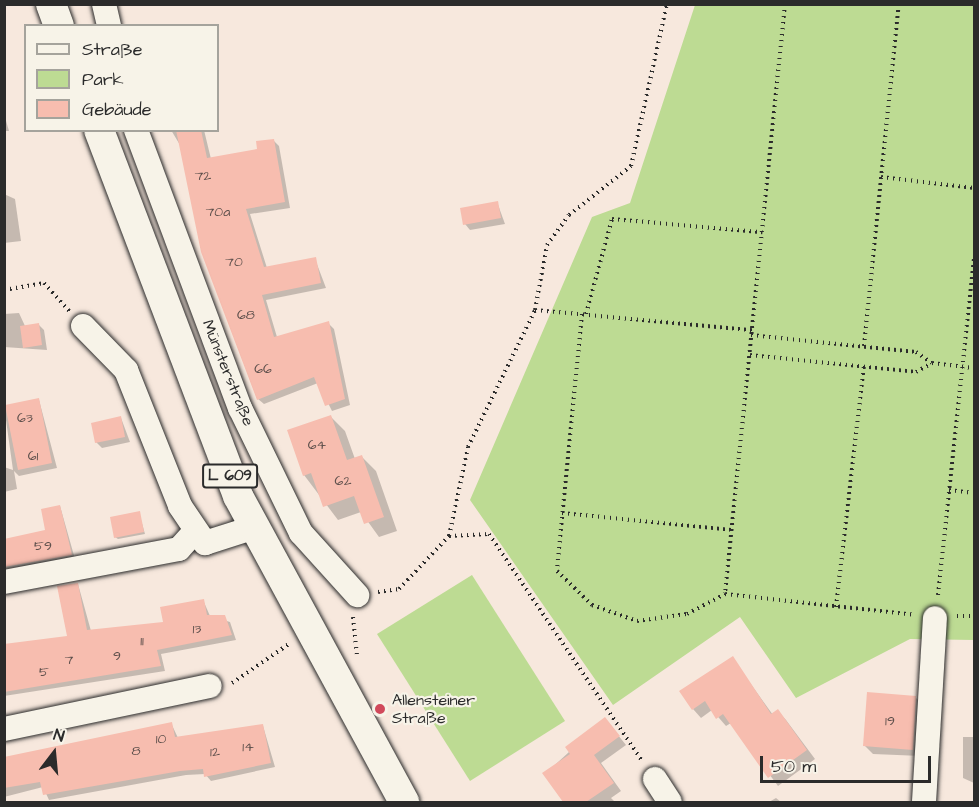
<!DOCTYPE html>
<html>
<head>
<meta charset="utf-8">
<style>
	body { margin:0 }
	#map { position:relative; width:979px; height:807px; overflow:hidden; background:#f7e8dd; font-family:"Architects Daughter",sans-serif }
	div>[style] { position:absolute }
	.green>* { inset:0; background:#bddb93 }
	.shadow>* { inset:0; background:#0003 }
	.building>* { inset:0; background:#f7bdaf }
	.path>* { height:4px; margin-top:-2px; transform-origin:0; background:repeating-linear-gradient(90deg,#2b2b2b 0 1.5px,transparent 0 6px) }
	.roads { filter:drop-shadow(0 0 2px #2b2b2b) drop-shadow(0 0 2px #2b2b2b) }
	.minor>* { height:24px; margin:-12px; padding:0 12px; transform-origin:12px; border-radius:12px; background:#f7f3e8 }
	.major>* { height:30px; margin:-15px; padding:0 15px; transform-origin:15px; border-radius:15px; background:#f7f3e8 }
	.dots>* { width:16px; height:16px; translate:-50% -50%; box-sizing:border-box; border:3px solid #f7f3e8; border-radius:50% }
	span { translate:-50% -50%; white-space:nowrap; text-align:center; line-height:1.15; -webkit-text-stroke:4.5px #f7f3e8; paint-order:stroke }
	.number-label { font-size:14px; color:#5e504c }
	.number-label span { -webkit-text-stroke-width:0 }
	.shield-label span { padding:2px 4px; background:#f7f3e8; border:2px solid; border-radius:4px; -webkit-text-stroke-width:0 }
	.shield-label { font-size:15px; color:#2b2b2b; font-weight:700 }
	.street-label { font-size:16px; color:#2b2b2b }
	.poi-label { font-size:16px; color:#2b2b2b }
	.left { translate:0 -50%; text-align:left }
	.frame { position:absolute; inset:0; border:6px solid #2b2b2b; pointer-events:none }
	.legend { position:absolute; left:24px; top:24px; width:195px; height:108px; box-sizing:border-box; background:#f7f3e8; border:2px solid #a5a39c; margin:0; padding:8px 10px; list-style:none; font-size:18px; color:#2b2b2b }
	.legend li { display:flex; align-items:center; gap:12px; height:30px }
	.legend b { width:30px; border:2px solid #a5a39c }
	.north { position:absolute; left:24px; top:723px; width:60px; height:60px; -webkit-text-stroke:4px #f7f3e8; paint-order:stroke; rotate:16deg; font-size:16px; font-weight:700; line-height:24px; text-align:center; color:#2b2b2b }
	.north::after { content:''; display:block; margin:auto; width:21px; height:27px; background:#2b2b2b; clip-path:polygon(50% 0,100% 100%,50% 72%,0 100%) }
	.scale { position:absolute; left:760px; top:756px; width:171px; height:27px; box-sizing:border-box; border:3px solid #2b2b2b; border-top:0; padding-left:8px; font-size:18px; line-height:21px; white-space:nowrap; color:#2b2b2b; -webkit-text-stroke:4px #f7f3e8; paint-order:stroke }
</style>
</head>
<body>
<div id="map">
	<div class="green">
		<i style="clip-path:polygon(695px 5px,974px 5px,974px 640px,910px 639px,796px 698px,740px 617px,613px 705px,470px 500px,592px 217px,630px 203px)"></i>
		<i style="clip-path:polygon(472px 575px,565px 721px,470px 781px,377px 634px)"></i>
	</div>
	<div class="shadow">
		<i style="clip-path:polygon(4px 114px,9px 131px,4px 131px)"></i>
		<i style="clip-path:polygon(171px 130px,204px 130px,211px 159px,258px 151px,273px 140px,279px 146px,290px 208px,250px 214px,267px 268px,315px 259px,326px 288px,266px 300px,277px 337px,328px 323px,334px 329px,350px 405px,332px 411px,318px 383px,264px 404px,258px 399px,180px 145px)"></i>
		<i style="clip-path:polygon(4px 194px,15px 199px,21px 241px,4px 243px)"></i>
		<i style="clip-path:polygon(497px 202px,505px 224px,470px 230px,465px 224px)"></i>
		<i style="clip-path:polygon(19px 313px,25px 326px,38px 324px,44px 330px,47px 350px,4px 347px,4px 314px)"></i>
		<i style="clip-path:polygon(39px 400px,57px 468px,19px 476px,14px 471px,17px 489px,4px 492px,4px 467px,13px 470px,4px 406px)"></i>
		<i style="clip-path:polygon(331px 417px,345px 431px,355px 459px,362px 457px,376px 471px,397px 531px,379px 537px,361px 512px,338px 520px,304px 475px)"></i>
		<i style="clip-path:polygon(121px 418px,130px 442px,102px 448px,96px 442px)"></i>
		<i style="clip-path:polygon(60px 506px,75px 559px,4px 569px,4px 540px,47px 531px)"></i>
		<i style="clip-path:polygon(139px 513px,145px 534px,118px 539px,115px 537px)"></i>
		<i style="clip-path:polygon(78px 584px,91px 631px,165px 624px,203px 600px,210px 616px,230px 622px,236px 640px,161px 654px,165px 671px,4px 696px,4px 650px,69px 637px)"></i>
		<i style="clip-path:polygon(732px 658px,773px 715px,778px 711px,786px 720px,815px 759px,778px 786px,731px 723px,726px 726px,712px 710px,701px 718px,693px 709px)"></i>
		<i style="clip-path:polygon(915px 697px,924px 706px,921px 756px,873px 754px,864px 745px)"></i>
		<i style="clip-path:polygon(605px 719px,626px 745px,601px 763px,621px 791px,611px 798px,615px 802px,564px 802px,545px 774px)"></i>
		<i style="clip-path:polygon(171px 723px,178px 738px,263px 726px,275px 767px,211px 781px,205px 774px,186px 775px,49px 800px,43px 787px,4px 797px,4px 759px)"></i>
		<i style="clip-path:polygon(963px 737px,974px 737px,974px 783px,963px 778px)"></i>
		<i style="clip-path:polygon(776px 798px,781px 802px,769px 802px)"></i>
	</div>
	<div class="building">
		<i style="clip-path:polygon(176px 130px,201px 130px,207px 158px,257px 149px,256px 141px,274px 139px,285px 202px,246px 209px,264px 267px,316px 257px,321px 283px,262px 295px,274px 337px,329px 321px,345px 399px,325px 406px,314px 377px,257px 400px,201px 252px)"></i>
		<i style="clip-path:polygon(498px 201px,501px 218px,463px 225px,460px 208px)"></i>
		<i style="clip-path:polygon(39px 323px,42px 345px,23px 348px,20px 326px)"></i>
		<i style="clip-path:polygon(39px 398px,52px 463px,18px 470px,5px 405px)"></i>
		<i style="clip-path:polygon(331px 415px,347px 460px,362px 455px,384px 517px,364px 524px,354px 496px,323px 507px,311px 473px,303px 476px,287px 430px)"></i>
		<i style="clip-path:polygon(121px 416px,125px 437px,95px 443px,91px 423px)"></i>
		<i style="clip-path:polygon(60px 505px,72px 555px,4px 567px,4px 539px,45px 530px,41px 509px)"></i>
		<i style="clip-path:polygon(140px 511px,144px 532px,114px 538px,110px 517px)"></i>
		<i style="clip-path:polygon(78px 583px,87px 630px,163px 622px,160px 607px,204px 599px,207px 615px,225px 615px,232px 635px,157px 650px,161px 666px,4px 692px,4px 644px,67px 636px,57px 586px)"></i>
		<i style="clip-path:polygon(733px 656px,771px 714px,778px 709px,807px 750px,768px 778px,723px 714px,716px 719px,705px 701px,692px 710px,679px 691px)"></i>
		<i style="clip-path:polygon(867px 692px,916px 696px,913px 750px,863px 746px)"></i>
		<i style="clip-path:polygon(605px 717px,620px 736px,594px 755px,614px 783px,586px 802px,563px 802px,542px 773px,570px 754px,565px 747px)"></i>
		<i style="clip-path:polygon(172px 722px,175px 737px,263px 724px,271px 763px,204px 777px,203px 769px,180px 771px,43px 795px,40px 782px,4px 788px,4px 757px)"></i>
	</div>
	<div class="path">
		<i style="left:785px;top:4px;width:593px;rotate:95.81deg"></i>
		<i style="left:725px;top:594px;width:190px;rotate:6.3deg"></i>
		<i style="left:881px;top:177px;width:94px;rotate:6.7deg"></i>
		<i style="left:4px;top:290px;width:41px;rotate:-9.9deg"></i>
		<i style="left:44px;top:283px;width:38px;rotate:48deg"></i>
		<i style="left:535px;top:310px;width:218px;rotate:5.3deg"></i>
		<i style="left:582px;top:314px;width:258px;rotate:95.6deg"></i>
		<i style="left:557px;top:571px;width:49px;rotate:44.2deg"></i>
		<i style="left:592px;top:605px;width:48px;rotate:19.6deg"></i>
		<i style="left:637px;top:621px;width:50px;rotate:-8deg"></i>
		<i style="left:687px;top:614px;width:43px;rotate:-27.8deg"></i>
		<i style="left:586px;top:314px;width:98px;rotate:-74.7deg"></i>
		<i style="left:612px;top:219px;width:151px;rotate:5deg"></i>
		<i style="left:751px;top:335px;width:166px;rotate:5.9deg"></i>
		<i style="left:916px;top:352px;width:19px;rotate:35deg"></i>
		<i style="left:932px;top:363px;width:42px;rotate:6.8deg"></i>
		<i style="left:864px;top:346px;width:344px;rotate:-84.2deg"></i>
		<i style="left:750px;top:355px;width:167px;rotate:5.8deg"></i>
		<i style="left:916px;top:372px;width:18px;rotate:-29deg"></i>
		<i style="left:949px;top:490px;width:25px;rotate:7deg"></i>
		<i style="left:562px;top:513px;width:170px;rotate:5.7deg"></i>
		<i style="left:449px;top:536px;width:40px;rotate:-2.9deg"></i>
		<i style="left:489px;top:534px;width:274px;rotate:56deg"></i>
		<i style="left:378px;top:592px;width:21px;rotate:-8deg"></i>
		<i style="left:399px;top:589px;width:73px;rotate:-46.7deg"></i>
		<i style="left:449px;top:536px;width:91px;rotate:-77.9deg"></i>
		<i style="left:468px;top:447px;width:153px;rotate:-63.9deg"></i>
		<i style="left:535px;top:310px;width:66px;rotate:-79.5deg"></i>
		<i style="left:547px;top:245px;width:37px;rotate:-54deg"></i>
		<i style="left:569px;top:215px;width:79px;rotate:-38.3deg"></i>
		<i style="left:631px;top:166px;width:166px;rotate:-77.5deg"></i>
		<i style="left:938px;top:595px;width:341px;rotate:-83.9deg"></i>
		<i style="left:836px;top:607px;width:243px;rotate:-83.4deg"></i>
		<i style="left:957px;top:616px;width:17px"></i>
		<i style="left:353px;top:617px;width:39px;rotate:84deg"></i>
		<i style="left:232px;top:683px;width:69px;rotate:-34.4deg"></i>
	</div>
	<div class="roads">
		<div class="minor">
			<i style="left:104px;top:4px;width:23px;rotate:77deg"></i>
			<i style="left:136px;top:130px;width:297px;rotate:69.5deg"></i>
			<i style="left:240px;top:408px;width:139px;rotate:64deg"></i>
			<i style="left:301px;top:533px;width:84px;rotate:47.9deg"></i>
			<i style="left:83px;top:326px;width:62px;rotate:45.7deg"></i>
			<i style="left:126px;top:370px;width:146px;rotate:68.3deg"></i>
			<i style="left:180px;top:506px;width:45px;rotate:56deg"></i>
			<i style="left:205px;top:543px;width:49px;rotate:-17.7deg"></i>
			<i style="left:4px;top:582px;width:178px;rotate:-10.7deg"></i>
			<i style="left:179px;top:549px;width:25px;rotate:-48deg"></i>
			<i style="left:4px;top:729px;width:210px;rotate:-11.8deg"></i>
			<i style="left:655px;top:779px;width:27px;rotate:57deg"></i>
			<i style="left:924px;top:802px;width:184px;rotate:-86.6deg"></i>
		</div>
		<div class="major">
			<i style="left:51px;top:4px;width:23px;rotate:70deg"></i>
			<i style="left:99px;top:130px;width:392px;rotate:69.2deg"></i>
			<i style="left:238px;top:496px;width:348px;rotate:61.5deg"></i>
		</div>
	</div>
	<div class="dots">
		<i style="left:380px;top:709px;background:#d1495b"></i>
	</div>
	<div class="number-label">
		<span style="left:203px;top:176px">72</span>
		<span style="left:218px;top:212px">70a</span>
		<span style="left:234px;top:262px">70</span>
		<span style="left:246px;top:315px">68</span>
		<span style="left:263px;top:369px">66</span>
		<span style="left:25px;top:418px">63</span>
		<span style="left:317px;top:445px">64</span>
		<span style="left:33px;top:456px">61</span>
		<span style="left:343px;top:481px">62</span>
		<span style="left:43px;top:546px">59</span>
		<span style="left:197px;top:629px">13</span>
		<span style="left:142px;top:641px">11</span>
		<span style="left:117px;top:656px">9</span>
		<span style="left:69px;top:660px">7</span>
		<span style="left:44px;top:672px">5</span>
		<span style="left:890px;top:721px">19</span>
		<span style="left:161px;top:739px">10</span>
		<span style="left:248px;top:747px">14</span>
		<span style="left:136px;top:751px">8</span>
		<span style="left:215px;top:752px">12</span>
	</div>
	<div class="shield-label">
		<span style="left:230px;top:476px">L 609</span>
	</div>
	<div class="street-label">
		<span style="left:228px;top:373px;rotate:68deg">Münsterstraße</span>
	</div>
	<div class="poi-label">
		<span class="left" style="left:392px;top:709px">Allensteiner<br>Straße</span>
	</div>
	<div class="frame"></div>
	<ul class="legend">
	<li><b style="height:8px;background:#f7f3e8"></b>Straße</li>
	<li><b style="height:16px;background:#bddb93"></b>Park</li>
	<li><b style="height:16px;background:#f7bdaf"></b>Gebäude</li>
	</ul>
	<div class="north">N</div>
	<div class="scale">50 m</div>
</div>
</body>
</html>
